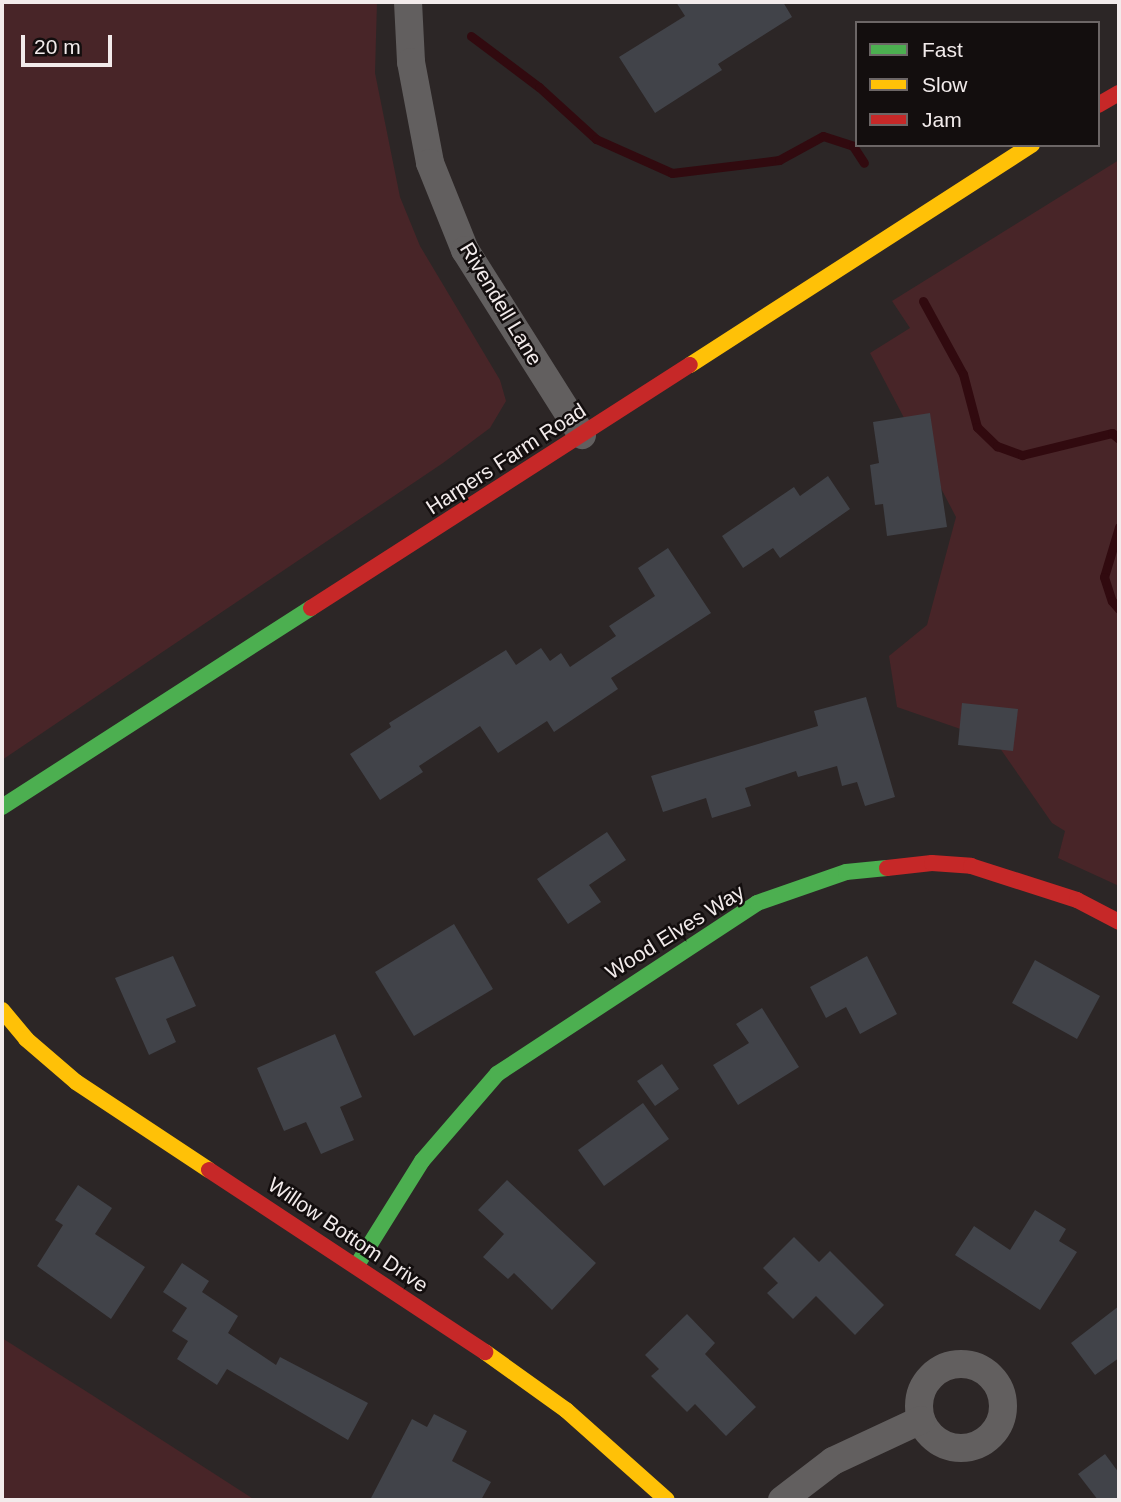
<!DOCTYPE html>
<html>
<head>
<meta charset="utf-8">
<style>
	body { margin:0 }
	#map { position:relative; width:1121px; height:1502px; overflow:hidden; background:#2c2626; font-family:Arial,sans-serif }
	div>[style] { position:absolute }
	.green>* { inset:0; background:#482528 }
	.stream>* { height:9px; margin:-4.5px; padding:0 4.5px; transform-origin:4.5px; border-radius:4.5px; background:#310a0f }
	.building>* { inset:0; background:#414349 }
	.street>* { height:28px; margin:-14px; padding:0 14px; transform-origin:14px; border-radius:14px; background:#625f5f }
	.street>.ring { margin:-14px; padding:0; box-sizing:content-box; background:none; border:28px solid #625f5f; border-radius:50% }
	.fast>* { height:16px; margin:-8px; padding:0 8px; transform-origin:8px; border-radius:8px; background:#4caf50 }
	.slow>* { height:16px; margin:-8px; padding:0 8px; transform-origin:8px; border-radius:8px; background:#ffc107 }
	.jam>* { height:16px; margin:-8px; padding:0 8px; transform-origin:8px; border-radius:8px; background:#c62828 }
	span { translate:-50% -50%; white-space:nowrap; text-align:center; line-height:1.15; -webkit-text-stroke:5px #130e0e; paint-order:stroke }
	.street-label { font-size:21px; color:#f2ebeb }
	.frame { position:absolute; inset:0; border:4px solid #f2ebeb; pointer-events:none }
	.legend { position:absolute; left:855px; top:21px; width:245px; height:126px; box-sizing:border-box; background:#130e0e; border:2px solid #6c6666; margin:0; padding:9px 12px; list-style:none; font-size:21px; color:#f2ebeb }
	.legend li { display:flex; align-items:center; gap:14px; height:35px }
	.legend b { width:35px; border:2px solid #6c6666 }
	.scale { position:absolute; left:21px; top:35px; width:91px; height:32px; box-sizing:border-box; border:4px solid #f2ebeb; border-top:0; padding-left:9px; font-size:21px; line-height:24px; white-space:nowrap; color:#f2ebeb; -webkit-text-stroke:5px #130e0e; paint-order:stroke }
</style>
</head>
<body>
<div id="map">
	<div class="green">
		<i style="clip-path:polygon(2px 2px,377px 2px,375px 73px,400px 197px,420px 246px,500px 380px,506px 401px,490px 428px,443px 463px,2px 760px)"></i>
		<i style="clip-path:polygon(1119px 160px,1119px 886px,1058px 858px,1065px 831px,1052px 823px,995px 741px,897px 707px,889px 656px,927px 625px,956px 517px,870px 353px,910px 328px,892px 301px)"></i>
		<i style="clip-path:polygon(2px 1338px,92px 1395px,255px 1500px,2px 1500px)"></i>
	</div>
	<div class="stream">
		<i style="left:471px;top:36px;width:85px;rotate:36.9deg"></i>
		<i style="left:539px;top:87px;width:77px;rotate:42.4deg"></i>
		<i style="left:596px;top:139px;width:83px;rotate:24.1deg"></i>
		<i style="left:672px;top:173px;width:108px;rotate:-6.9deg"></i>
		<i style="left:779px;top:160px;width:50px;rotate:-28.6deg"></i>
		<i style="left:823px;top:136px;width:32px;rotate:18deg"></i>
		<i style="left:853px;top:146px;width:20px;rotate:57deg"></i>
		<i style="left:923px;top:301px;width:83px;rotate:61.3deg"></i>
		<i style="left:963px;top:374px;width:55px;rotate:75.2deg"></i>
		<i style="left:977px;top:427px;width:28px;rotate:44deg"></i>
		<i style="left:997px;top:446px;width:27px;rotate:20deg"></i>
		<i style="left:1022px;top:455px;width:93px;rotate:-13.7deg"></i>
		<i style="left:1112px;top:433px;width:9px;rotate:41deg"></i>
		<i style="left:1119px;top:527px;width:52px;rotate:106.7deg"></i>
		<i style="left:1104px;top:577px;width:25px;rotate:72deg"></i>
		<i style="left:1112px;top:601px;width:11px;rotate:49deg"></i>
	</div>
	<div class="building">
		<i style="clip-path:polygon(676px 2px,783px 2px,792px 17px,718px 64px,722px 70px,655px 113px,619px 57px,685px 16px)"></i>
		<i style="clip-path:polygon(930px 413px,947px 527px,887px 536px,883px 504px,875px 505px,870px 465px,879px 463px,873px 422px)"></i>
		<i style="clip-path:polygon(828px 476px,850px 509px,780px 558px,773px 548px,743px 568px,722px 536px,794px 487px,800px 496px)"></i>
		<i style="clip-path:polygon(668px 548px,711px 613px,611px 678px,618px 689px,554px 732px,547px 721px,498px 753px,480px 726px,419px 766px,423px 772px,380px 800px,350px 754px,391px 727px,389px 723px,506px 650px,516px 665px,541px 648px,550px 661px,561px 653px,570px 667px,616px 636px,609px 626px,655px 596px,638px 568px)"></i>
		<i style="clip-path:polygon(866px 697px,895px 797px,865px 806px,857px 782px,842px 786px,837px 766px,798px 777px,796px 771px,745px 788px,751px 806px,712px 818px,706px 798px,663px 812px,651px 776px,818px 726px,814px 711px)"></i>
		<i style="clip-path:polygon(962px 703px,1018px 709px,1013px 751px,958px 745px)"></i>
		<i style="clip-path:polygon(607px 832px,626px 860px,589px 885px,601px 902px,568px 924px,537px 879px)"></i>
		<i style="clip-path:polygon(454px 924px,493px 989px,414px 1036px,375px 972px)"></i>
		<i style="clip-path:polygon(173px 956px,196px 1006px,166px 1019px,176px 1042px,149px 1055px,115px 978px)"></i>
		<i style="clip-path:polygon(867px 956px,897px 1014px,860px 1034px,846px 1007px,826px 1018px,810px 987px)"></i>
		<i style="clip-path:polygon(1035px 960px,1100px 996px,1077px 1039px,1012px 1003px)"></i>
		<i style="clip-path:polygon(762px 1008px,799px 1067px,738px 1105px,713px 1065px,749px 1043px,736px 1024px)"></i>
		<i style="clip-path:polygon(335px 1034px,362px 1097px,340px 1107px,354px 1140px,321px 1154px,306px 1122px,284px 1131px,257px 1068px)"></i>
		<i style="clip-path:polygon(662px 1064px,679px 1089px,655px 1106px,637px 1081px)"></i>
		<i style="clip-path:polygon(643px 1103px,669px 1139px,604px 1186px,578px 1150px)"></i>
		<i style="clip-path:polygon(507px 1180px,596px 1263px,552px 1310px,514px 1273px,508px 1279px,483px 1257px,504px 1234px,478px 1210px)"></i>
		<i style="clip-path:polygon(78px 1185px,112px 1208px,95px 1234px,145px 1267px,111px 1319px,37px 1266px,63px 1225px,55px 1220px)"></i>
		<i style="clip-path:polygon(1035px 1210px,1066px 1229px,1059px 1241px,1077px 1252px,1040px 1310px,955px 1255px,974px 1226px,1010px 1250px)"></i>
		<i style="clip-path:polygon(794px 1237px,819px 1262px,830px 1251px,884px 1305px,855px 1335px,816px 1296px,793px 1319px,767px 1293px,778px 1283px,763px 1268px)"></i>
		<i style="clip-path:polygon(182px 1263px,209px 1281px,202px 1292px,238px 1316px,228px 1333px,276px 1365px,280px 1357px,368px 1403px,348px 1440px,227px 1369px,217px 1385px,177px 1359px,188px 1341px,172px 1331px,187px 1308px,163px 1292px)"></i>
		<i style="clip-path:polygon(1119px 1306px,1119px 1358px,1095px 1375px,1071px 1343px)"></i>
		<i style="clip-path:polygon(687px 1314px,715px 1343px,705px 1354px,756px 1407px,726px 1436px,695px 1404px,687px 1412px,651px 1376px,659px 1369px,645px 1355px)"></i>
		<i style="clip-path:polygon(434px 1414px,467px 1431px,452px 1461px,491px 1482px,481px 1500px,370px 1500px,412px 1419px,427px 1427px)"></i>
		<i style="clip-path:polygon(1105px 1454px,1119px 1473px,1119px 1500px,1098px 1500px,1078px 1474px)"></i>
	</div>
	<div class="street">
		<i style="left:408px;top:2px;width:60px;rotate:87.1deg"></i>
		<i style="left:411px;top:62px;width:103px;rotate:79.3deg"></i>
		<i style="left:430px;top:163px;width:94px;rotate:68.1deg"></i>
		<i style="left:465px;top:250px;width:219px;rotate:57.7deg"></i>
		<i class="ring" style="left:919px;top:1364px;width:56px;height:56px"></i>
		<i style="left:782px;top:1500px;width:64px;rotate:-37.4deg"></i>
		<i style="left:833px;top:1461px;width:97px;rotate:-25deg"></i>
	</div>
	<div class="fast">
		<i style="left:2px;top:807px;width:368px;rotate:-32.8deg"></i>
		<i style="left:357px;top:1265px;width:123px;rotate:-58deg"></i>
		<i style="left:422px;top:1161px;width:115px;rotate:-49.2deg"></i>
		<i style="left:497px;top:1074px;width:311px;rotate:-33.3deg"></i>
		<i style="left:757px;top:903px;width:94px;rotate:-19.2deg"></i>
		<i style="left:846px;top:872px;width:41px;rotate:-5.6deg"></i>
	</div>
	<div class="slow">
		<i style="left:690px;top:365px;width:407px;rotate:-32.8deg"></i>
		<i style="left:2px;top:1010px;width:38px;rotate:50deg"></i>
		<i style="left:26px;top:1039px;width:66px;rotate:40.7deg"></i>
		<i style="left:76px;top:1082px;width:159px;rotate:33.5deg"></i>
		<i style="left:485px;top:1352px;width:100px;rotate:35.6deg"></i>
		<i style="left:566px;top:1410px;width:135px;rotate:41.7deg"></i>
	</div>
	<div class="jam">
		<i style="left:1098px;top:105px;width:24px;rotate:-30deg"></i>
		<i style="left:311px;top:608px;width:450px;rotate:-32.7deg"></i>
		<i style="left:887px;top:868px;width:45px;rotate:-6.3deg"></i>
		<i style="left:932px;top:863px;width:39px;rotate:4deg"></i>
		<i style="left:971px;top:866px;width:111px;rotate:17.8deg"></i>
		<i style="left:1077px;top:900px;width:47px;rotate:27.6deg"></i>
		<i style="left:209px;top:1170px;width:331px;rotate:33.4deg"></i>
	</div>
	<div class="street-label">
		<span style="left:501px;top:304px;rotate:59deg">Rivendell Lane</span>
		<span style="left:506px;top:459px;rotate:-33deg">Harpers Farm Road</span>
		<span style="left:675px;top:932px;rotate:-32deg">Wood Elves Way</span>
		<span style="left:348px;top:1235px;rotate:34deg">Willow Bottom Drive</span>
	</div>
	<div class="frame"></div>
	<ul class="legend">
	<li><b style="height:9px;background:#4caf50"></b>Fast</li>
	<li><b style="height:9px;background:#ffc107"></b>Slow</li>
	<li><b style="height:9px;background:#c62828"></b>Jam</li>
	</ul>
	<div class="scale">20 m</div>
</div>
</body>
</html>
